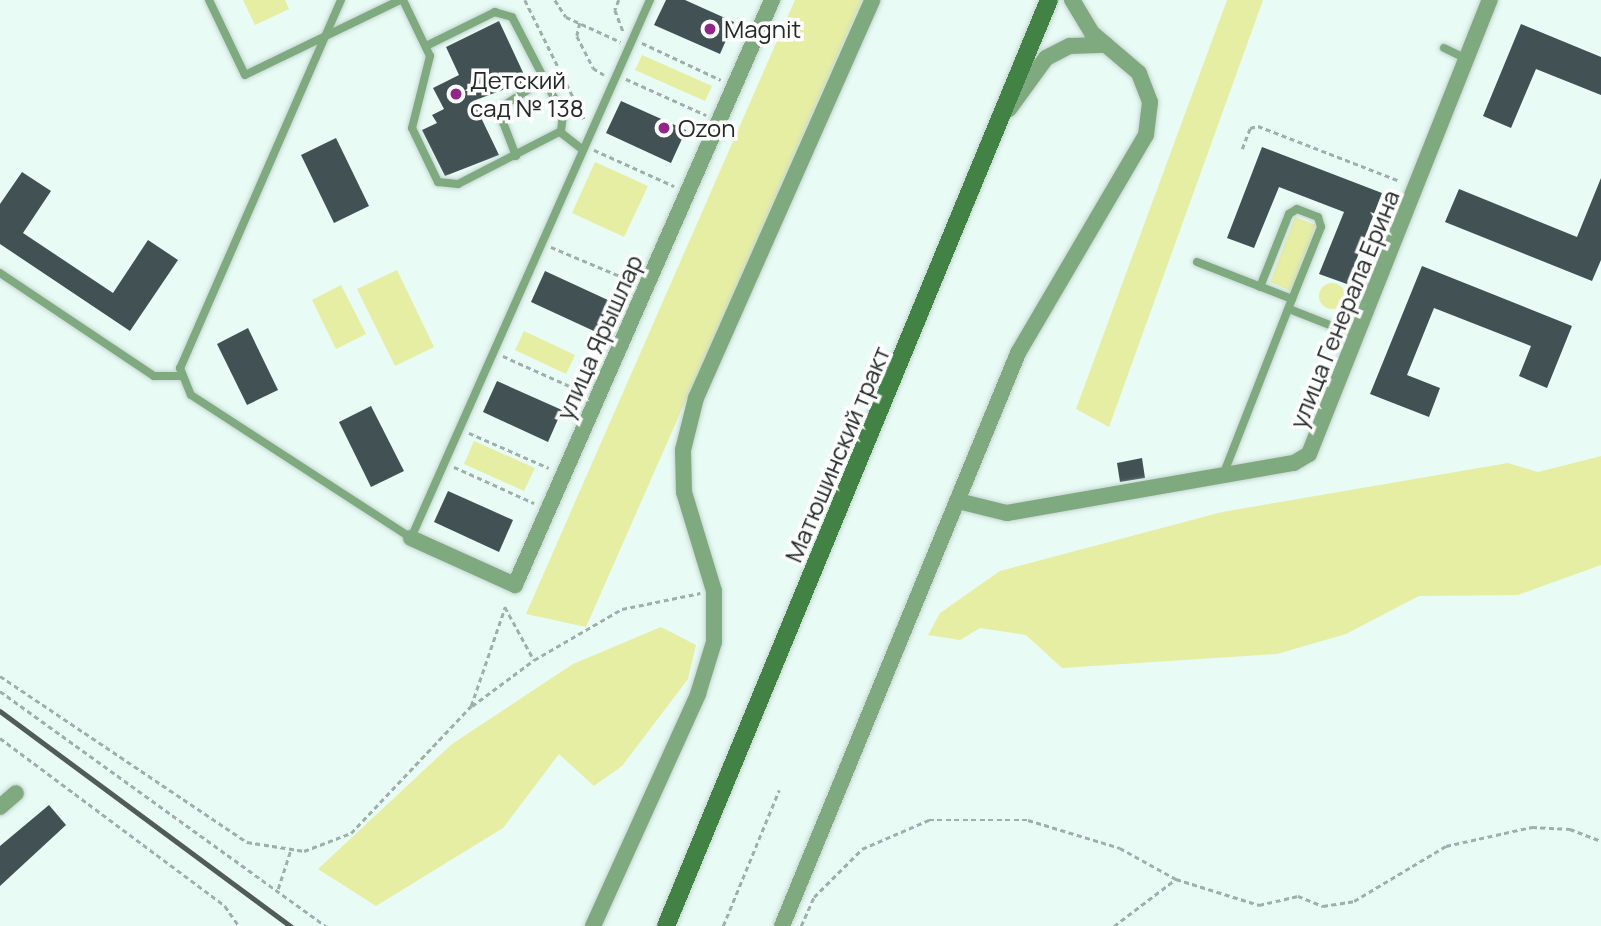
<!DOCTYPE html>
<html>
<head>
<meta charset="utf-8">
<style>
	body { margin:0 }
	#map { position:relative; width:1601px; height:926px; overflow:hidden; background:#e8fbf5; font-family:Manrope,sans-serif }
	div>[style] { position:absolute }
	.green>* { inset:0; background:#e6eea4 }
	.round { border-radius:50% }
	.building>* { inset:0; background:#415154 }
	.path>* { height:2.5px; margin-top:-1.25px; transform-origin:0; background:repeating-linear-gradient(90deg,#a1afab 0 5px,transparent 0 8.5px) }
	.roads { filter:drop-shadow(0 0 2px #c4d5d0) drop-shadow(0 0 2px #c4d5d0) }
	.lane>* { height:8px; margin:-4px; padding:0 4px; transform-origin:4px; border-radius:4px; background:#7faa7f }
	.street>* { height:16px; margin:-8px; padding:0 8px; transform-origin:8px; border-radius:8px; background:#7faa7f }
	.secondary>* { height:18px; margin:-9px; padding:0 9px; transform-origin:9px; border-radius:9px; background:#428345 }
	.rail>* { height:4.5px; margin:-2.25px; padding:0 2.25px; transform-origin:2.25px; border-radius:2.25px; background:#515b58 }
	.dots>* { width:19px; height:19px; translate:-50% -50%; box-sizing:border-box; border:4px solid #fff; border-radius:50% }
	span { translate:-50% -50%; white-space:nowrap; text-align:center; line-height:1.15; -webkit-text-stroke:7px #fff; paint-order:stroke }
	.poi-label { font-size:24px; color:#222927 }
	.left { translate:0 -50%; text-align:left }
	.street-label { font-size:24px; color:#222927 }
</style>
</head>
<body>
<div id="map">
	<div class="green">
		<i style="clip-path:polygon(243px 0,285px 0,289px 9px,255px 25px)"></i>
		<i style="clip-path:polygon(795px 0,862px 0,586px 627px,526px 614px)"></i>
		<i style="clip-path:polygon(1227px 0,1263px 0,1109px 427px,1076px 409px)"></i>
		<i style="clip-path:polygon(642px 55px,712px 86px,705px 101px,635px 70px)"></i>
		<i style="clip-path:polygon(595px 162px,648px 186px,624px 237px,572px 213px)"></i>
		<i style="clip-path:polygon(1295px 217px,1316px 225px,1291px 291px,1270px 282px)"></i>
		<i style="clip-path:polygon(397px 270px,434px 347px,395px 366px,357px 289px)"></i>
		<i class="round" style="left:1319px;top:283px;width:26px;height:26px"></i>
		<i style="clip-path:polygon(341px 285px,366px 334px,336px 349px,312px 300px)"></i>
		<i style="clip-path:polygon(524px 331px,575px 355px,566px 374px,515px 350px)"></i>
		<i style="clip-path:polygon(474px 441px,535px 468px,524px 491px,464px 464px)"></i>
		<i style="clip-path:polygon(1601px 456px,1601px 565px,1518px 595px,1419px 596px,1346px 634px,1277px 654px,1062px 668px,1026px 635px,980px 628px,960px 640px,928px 635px,940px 613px,1000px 571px,1222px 512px,1508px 463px,1538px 472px)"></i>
		<i style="clip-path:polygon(661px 627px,696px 645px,688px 679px,622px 766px,594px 786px,559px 754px,503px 828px,376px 906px,318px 869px,452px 744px,573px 664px)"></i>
	</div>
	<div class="building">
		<i style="clip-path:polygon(666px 0,685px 0,734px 22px,720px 54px,654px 25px)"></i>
		<i style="clip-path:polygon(499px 21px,527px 81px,473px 101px,499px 155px,445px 176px,422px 130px,437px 123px,432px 115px,444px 109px,433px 88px,459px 75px,446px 47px)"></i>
		<i style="clip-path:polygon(1521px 24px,1601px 57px,1601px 95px,1536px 69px,1511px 128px,1483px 116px)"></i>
		<i style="clip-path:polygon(621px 101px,686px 130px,671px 163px,606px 133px)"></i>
		<i style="clip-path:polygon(336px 138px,369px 206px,334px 223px,301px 155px)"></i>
		<i style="clip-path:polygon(1262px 147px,1382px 193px,1347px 284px,1319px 274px,1344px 212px,1279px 187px,1254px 248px,1227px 238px)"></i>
		<i style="clip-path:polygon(22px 172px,51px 191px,23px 233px,113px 293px,148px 240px,178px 260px,130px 331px,0 244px,0 204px)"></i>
		<i style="clip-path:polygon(1601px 178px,1601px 260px,1592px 281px,1445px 222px,1459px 189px,1577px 237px)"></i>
		<i style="clip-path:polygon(1422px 266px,1572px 326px,1547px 388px,1519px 376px,1531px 346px,1434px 308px,1407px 375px,1440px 388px,1429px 417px,1370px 394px)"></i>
		<i style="clip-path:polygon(545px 271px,610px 301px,596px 332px,531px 302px)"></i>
		<i style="clip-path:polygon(248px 328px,278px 390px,247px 405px,217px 344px)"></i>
		<i style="clip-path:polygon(497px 381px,562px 410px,548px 442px,483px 412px)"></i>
		<i style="clip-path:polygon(371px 406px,404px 471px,371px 487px,339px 422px)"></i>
		<i style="clip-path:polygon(1142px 458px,1145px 478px,1120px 482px,1117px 463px)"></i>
		<i style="clip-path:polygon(448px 491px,513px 520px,499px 552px,434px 522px)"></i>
		<i style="clip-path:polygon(49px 805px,66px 825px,0 886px,0 846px)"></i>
	</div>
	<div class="path">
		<i style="left:525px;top:0;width:133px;rotate:63.6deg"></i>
		<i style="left:555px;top:0;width:20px;rotate:57deg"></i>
		<i style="left:566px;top:17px;width:60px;rotate:24.4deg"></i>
		<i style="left:619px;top:0;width:11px;rotate:112deg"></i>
		<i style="left:615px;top:10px;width:25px;rotate:69deg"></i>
		<i style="left:580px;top:23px;width:13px;rotate:103deg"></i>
		<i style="left:577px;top:36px;width:36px;rotate:63deg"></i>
		<i style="left:593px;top:68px;width:13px;rotate:32deg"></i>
		<i style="left:642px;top:43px;width:87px;rotate:25.1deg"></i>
		<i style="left:626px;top:79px;width:88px;rotate:24.2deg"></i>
		<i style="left:1242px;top:149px;width:22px;rotate:-69deg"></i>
		<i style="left:1250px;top:128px;width:8px;rotate:-14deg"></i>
		<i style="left:1258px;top:126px;width:152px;rotate:21.2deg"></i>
		<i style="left:594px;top:150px;width:88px;rotate:24.2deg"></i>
		<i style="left:551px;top:247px;width:88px;rotate:22.8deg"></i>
		<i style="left:503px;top:356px;width:88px;rotate:24.2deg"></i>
		<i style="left:469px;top:433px;width:87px;rotate:23.6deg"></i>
		<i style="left:454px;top:467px;width:88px;rotate:24.2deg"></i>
		<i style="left:0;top:676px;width:298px;rotate:33.9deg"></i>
		<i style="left:247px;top:842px;width:58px;rotate:9deg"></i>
		<i style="left:304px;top:851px;width:50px;rotate:-21deg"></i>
		<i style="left:351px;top:833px;width:175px;rotate:-46.6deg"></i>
		<i style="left:471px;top:706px;width:105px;rotate:-71deg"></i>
		<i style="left:505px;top:607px;width:60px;rotate:61.3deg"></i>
		<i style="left:534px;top:660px;width:102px;rotate:-30.1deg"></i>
		<i style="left:622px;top:609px;width:80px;rotate:-11.6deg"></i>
		<i style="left:0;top:691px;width:402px;rotate:35.8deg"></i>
		<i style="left:472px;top:706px;width:77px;rotate:-36.6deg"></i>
		<i style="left:0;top:738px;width:281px;rotate:36.7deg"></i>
		<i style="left:225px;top:906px;width:24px;rotate:55deg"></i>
		<i style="left:278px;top:889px;width:42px;rotate:-72deg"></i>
		<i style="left:723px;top:926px;width:147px;rotate:-67.6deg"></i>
		<i style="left:801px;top:926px;width:32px;rotate:-66deg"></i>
		<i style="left:814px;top:897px;width:68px;rotate:-45deg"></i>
		<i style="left:862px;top:849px;width:73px;rotate:-23.4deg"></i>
		<i style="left:929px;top:820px;width:99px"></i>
		<i style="left:1028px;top:820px;width:96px;rotate:16.9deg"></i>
		<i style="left:1120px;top:848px;width:64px;rotate:29deg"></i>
		<i style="left:1114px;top:926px;width:78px;rotate:-37.2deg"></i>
		<i style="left:1176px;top:879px;width:87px;rotate:17.4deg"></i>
		<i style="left:1259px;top:905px;width:40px;rotate:-13deg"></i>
		<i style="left:1298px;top:896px;width:27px;rotate:22deg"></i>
		<i style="left:1323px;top:906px;width:31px;rotate:-9deg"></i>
		<i style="left:1354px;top:901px;width:107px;rotate:-30.9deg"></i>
		<i style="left:1446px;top:846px;width:88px;rotate:-12.5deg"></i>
		<i style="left:1532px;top:827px;width:38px;rotate:3deg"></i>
		<i style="left:1570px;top:829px;width:33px;rotate:21deg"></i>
	</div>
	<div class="roads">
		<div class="lane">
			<i style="left:209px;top:0;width:83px;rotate:64.4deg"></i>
			<i style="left:245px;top:75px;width:172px;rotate:-25.8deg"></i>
			<i style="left:341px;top:0;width:402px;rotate:113.6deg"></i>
			<i style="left:180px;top:368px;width:29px;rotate:68deg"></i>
			<i style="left:191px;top:395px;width:262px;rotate:33deg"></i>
			<i style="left:411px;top:538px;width:589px;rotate:-66.05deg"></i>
			<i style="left:403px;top:0;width:62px;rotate:64.3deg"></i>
			<i style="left:430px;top:56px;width:74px;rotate:104deg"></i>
			<i style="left:412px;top:128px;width:60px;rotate:64.3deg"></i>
			<i style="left:438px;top:182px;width:20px;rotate:6deg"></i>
			<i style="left:458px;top:184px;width:116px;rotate:-27.2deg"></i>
			<i style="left:561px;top:131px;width:16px;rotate:-83deg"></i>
			<i style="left:563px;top:115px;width:110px;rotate:-117.5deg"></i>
			<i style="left:512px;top:17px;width:18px;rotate:-164deg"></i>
			<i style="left:495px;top:12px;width:77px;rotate:153.8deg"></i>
			<i style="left:1444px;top:48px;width:25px;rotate:26deg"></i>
			<i style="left:560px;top:132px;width:29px;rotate:38deg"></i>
			<i style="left:516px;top:156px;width:50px;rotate:-111deg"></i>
			<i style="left:498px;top:109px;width:56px;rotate:-32.6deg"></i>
			<i style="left:1197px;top:262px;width:102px;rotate:21.3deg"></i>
			<i style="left:1292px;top:299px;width:189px;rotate:111.4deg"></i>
			<i style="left:0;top:273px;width:185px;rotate:33.8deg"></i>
			<i style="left:154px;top:376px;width:27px"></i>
			<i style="left:1260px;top:287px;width:79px;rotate:-68.3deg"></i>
			<i style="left:1289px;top:214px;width:9px;rotate:-32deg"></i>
			<i style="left:1297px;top:209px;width:22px;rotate:21deg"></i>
			<i style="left:1318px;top:217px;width:10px;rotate:73deg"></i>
			<i style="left:1321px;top:227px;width:78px;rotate:111.9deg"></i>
			<i style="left:1289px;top:309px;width:74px;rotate:21.4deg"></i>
		</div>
		<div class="street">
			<i style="left:1009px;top:109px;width:63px;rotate:-54deg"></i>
			<i style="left:1046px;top:58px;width:27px;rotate:-27deg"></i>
			<i style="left:1070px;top:46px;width:36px;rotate:-2deg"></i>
			<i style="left:958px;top:501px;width:50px;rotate:13.8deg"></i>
			<i style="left:1007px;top:513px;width:291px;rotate:-9.9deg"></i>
			<i style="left:1294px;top:463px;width:17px;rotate:-31deg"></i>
			<i style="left:1309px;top:454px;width:489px;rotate:-68.3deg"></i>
			<i style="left:411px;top:538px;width:114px;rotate:24.3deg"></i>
			<i style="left:515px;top:585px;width:639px;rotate:-66.28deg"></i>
			<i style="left:0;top:807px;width:21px;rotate:-41deg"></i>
			<i style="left:593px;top:926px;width:255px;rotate:-65.6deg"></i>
			<i style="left:698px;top:694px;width:54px;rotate:-72.9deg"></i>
			<i style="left:714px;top:642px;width:51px;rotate:-90deg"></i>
			<i style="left:714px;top:591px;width:103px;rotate:-106.9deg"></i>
			<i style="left:684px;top:492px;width:42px;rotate:-91.4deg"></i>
			<i style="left:683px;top:450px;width:54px;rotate:-76deg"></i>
			<i style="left:696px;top:398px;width:435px;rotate:-66.1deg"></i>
			<i style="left:782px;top:926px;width:620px;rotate:-67.61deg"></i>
			<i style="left:1018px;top:353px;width:253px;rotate:-59.6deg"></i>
			<i style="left:1146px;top:135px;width:33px;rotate:-83deg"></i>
			<i style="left:1150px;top:102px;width:31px;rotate:-111deg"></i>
			<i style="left:1139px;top:73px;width:62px;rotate:-139.6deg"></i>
			<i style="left:1092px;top:33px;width:39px;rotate:-121deg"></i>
		</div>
		<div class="secondary">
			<i style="left:666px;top:926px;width:1002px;rotate:-67.53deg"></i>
		</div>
	</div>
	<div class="rail">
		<i style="left:0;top:711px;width:362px;rotate:36.5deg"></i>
	</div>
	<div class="dots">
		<i style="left:710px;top:29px;background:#922688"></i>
		<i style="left:456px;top:94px;background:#922688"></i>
		<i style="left:664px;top:128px;background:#922688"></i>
	</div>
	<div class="poi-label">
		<span class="left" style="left:724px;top:29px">Magnit</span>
		<span class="left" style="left:470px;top:94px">Детский<br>сад № 138</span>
		<span class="left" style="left:678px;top:128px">Ozon</span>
	</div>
	<div class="street-label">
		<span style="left:1344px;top:309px;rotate:-68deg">улица Генерала Ерина</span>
		<span style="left:599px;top:337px;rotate:-66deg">улица Ярышлар</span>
		<span style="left:837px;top:454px;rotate:-67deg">Матюшинский тракт</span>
	</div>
</div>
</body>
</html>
